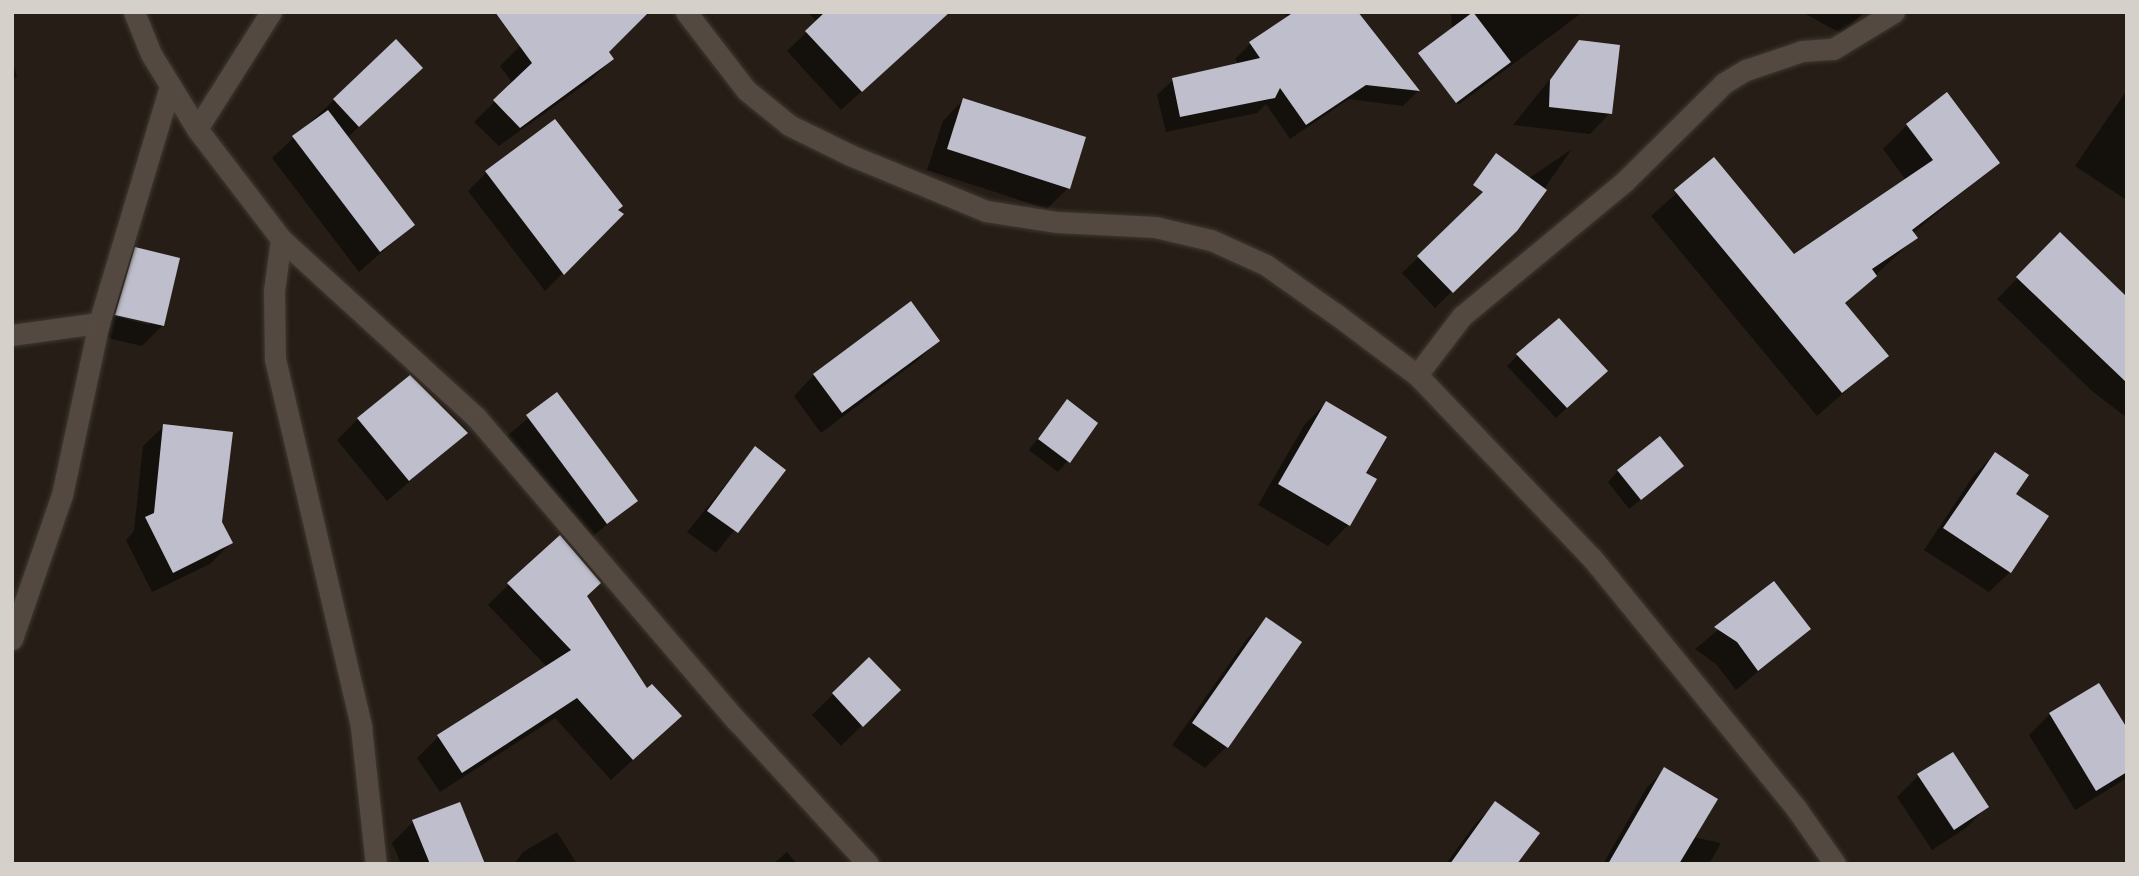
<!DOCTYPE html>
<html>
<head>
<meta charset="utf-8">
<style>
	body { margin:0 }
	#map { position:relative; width:2139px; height:876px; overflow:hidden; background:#261e16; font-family:"Alegreya Sans",sans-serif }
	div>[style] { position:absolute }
	.shadow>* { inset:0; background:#0007 }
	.building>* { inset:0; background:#bfbecc }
	.roads { filter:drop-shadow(0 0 2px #3f3833) drop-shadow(0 0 2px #3f3833) }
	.street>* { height:21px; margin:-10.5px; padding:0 10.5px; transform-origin:10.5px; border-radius:10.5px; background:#534940 }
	span { translate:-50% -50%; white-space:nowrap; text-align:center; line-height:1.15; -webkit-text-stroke:7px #261e16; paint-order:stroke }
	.frame { position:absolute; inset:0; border:14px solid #d6d0ca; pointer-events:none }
</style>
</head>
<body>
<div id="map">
	<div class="shadow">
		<i style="clip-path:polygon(808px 12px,930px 12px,918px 41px,841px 110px,787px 51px,817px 22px)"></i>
		<i style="clip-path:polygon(1283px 12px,1356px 12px,1418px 91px,1403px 106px,1349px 99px,1290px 139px,1266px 104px,1257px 113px,1166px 132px,1157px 95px,1173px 80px,1239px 65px,1235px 59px,1250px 44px,1288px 18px)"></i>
		<i style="clip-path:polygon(1451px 12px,1583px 12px,1458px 105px,1428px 53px,1452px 30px)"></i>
		<i style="clip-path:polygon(1802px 12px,1864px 12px,1842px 34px)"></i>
		<i style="clip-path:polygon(1580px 42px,1610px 113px,1590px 134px,1513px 125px)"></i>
		<i style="clip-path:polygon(520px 46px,612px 59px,592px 79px,499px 146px,474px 122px,513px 84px,500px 66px)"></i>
		<i style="clip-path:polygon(12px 61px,17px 76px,12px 81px)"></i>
		<i style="clip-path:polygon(400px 88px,347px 138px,413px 225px,359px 272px,272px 158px,334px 100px)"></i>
		<i style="clip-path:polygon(2127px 90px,2127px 198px,2125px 199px,2075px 166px)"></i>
		<i style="clip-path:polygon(963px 100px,1068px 188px,1047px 209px,927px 170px,943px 121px)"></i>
		<i style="clip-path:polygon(1907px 125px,1990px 169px,1912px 234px,1915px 238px,1844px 305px,1886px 356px,1817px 416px,1651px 216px,1714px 160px,1794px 256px,1906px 180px,1883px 149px)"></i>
		<i style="clip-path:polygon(1572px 149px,1515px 230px,1435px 308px,1402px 273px,1492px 186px,1501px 197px)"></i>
		<i style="clip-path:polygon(486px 173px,613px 214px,618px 218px,545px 291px,468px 191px)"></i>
		<i style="clip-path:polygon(2060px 235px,2127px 299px,2127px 418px,2092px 391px,1997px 299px)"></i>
		<i style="clip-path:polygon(evenodd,136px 249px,163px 325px,142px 346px,95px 335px,115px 270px,136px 249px,107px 311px,150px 321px,150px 325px,106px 314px,107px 311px)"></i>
		<i style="clip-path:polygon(938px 341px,917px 361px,821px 433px,794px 396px,814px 375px)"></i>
		<i style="clip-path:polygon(1518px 355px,1595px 382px,1556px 418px,1507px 366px)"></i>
		<i style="clip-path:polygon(556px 394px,636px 500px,585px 543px,506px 437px)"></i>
		<i style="clip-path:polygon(1067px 401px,1068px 461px,1058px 472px,1029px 450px)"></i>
		<i style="clip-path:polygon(1326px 403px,1364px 473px,1374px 480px,1348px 525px,1328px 546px,1258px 505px,1305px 424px)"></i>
		<i style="clip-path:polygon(358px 419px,465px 433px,387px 501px,337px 440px)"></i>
		<i style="clip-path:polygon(164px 426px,231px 543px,210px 564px,152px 592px,126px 540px,134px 531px,143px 446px)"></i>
		<i style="clip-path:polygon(755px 448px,783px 470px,716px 553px,687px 532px)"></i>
		<i style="clip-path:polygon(1995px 454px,2014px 495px,2010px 572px,1989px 592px,1924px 550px,1974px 475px)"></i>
		<i style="clip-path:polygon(1618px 471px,1671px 476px,1629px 509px,1608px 482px)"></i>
		<i style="clip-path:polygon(509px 584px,585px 596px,659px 736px,611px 780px,555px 718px,440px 792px,417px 758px,438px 737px,547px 667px,488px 605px)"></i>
		<i style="clip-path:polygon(1774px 584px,1809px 629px,1736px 690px,1716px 664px,1695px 649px)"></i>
		<i style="clip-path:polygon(1266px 619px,1300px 643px,1226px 747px,1205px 768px,1172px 745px,1246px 640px)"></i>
		<i style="clip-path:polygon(869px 659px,898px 690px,841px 746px,812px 715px)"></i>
		<i style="clip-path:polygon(2050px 714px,2127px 731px,2127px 778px,2075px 810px,2029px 735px)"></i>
		<i style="clip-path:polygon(1665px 770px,1693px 837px,1721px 843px,1709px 864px,1603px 864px,1647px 787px)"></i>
		<i style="clip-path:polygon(1918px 776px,1986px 807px,1966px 828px,1932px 850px,1897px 797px)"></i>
		<i style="clip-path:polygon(1496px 803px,1515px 864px,1446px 864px,1475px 824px)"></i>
		<i style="clip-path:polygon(413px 822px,482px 864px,401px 864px,392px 843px)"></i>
		<i style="clip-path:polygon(557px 832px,577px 864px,514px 864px,523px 852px)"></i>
		<i style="clip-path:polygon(787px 852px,797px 864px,773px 864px)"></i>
	</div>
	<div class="building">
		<i style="clip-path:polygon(495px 12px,649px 12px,609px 52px,614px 59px,520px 128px,493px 100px,532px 63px)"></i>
		<i style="clip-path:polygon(825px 12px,950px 12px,862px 92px,805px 31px)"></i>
		<i style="clip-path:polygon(1294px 12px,1358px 12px,1420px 91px,1366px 85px,1306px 125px,1280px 88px,1275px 98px,1180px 117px,1172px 78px,1260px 58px,1249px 42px)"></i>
		<i style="clip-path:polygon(1473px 12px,1511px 62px,1456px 103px,1418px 53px)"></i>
		<i style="clip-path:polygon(396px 39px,423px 68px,359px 127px,333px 99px)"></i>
		<i style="clip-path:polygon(1579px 40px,1620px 45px,1612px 114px,1549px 107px,1550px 80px)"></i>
		<i style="clip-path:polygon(1947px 92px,2000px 163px,1912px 230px,1918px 238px,1872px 269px,1877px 276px,1845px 303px,1889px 356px,1842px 393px,1674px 190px,1714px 157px,1794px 254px,1933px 160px,1906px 124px)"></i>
		<i style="clip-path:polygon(963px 98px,1086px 137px,1070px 189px,947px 149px)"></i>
		<i style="clip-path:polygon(328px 110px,415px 225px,380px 252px,292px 136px)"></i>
		<i style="clip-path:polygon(555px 119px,623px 206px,618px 210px,624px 214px,564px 275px,485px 171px)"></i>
		<i style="clip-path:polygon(1496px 153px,1547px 190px,1517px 231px,1453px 293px,1417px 256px,1483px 192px,1473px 185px)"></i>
		<i style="clip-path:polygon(2060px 232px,2127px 297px,2127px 383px,2016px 277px)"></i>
		<i style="clip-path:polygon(135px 247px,180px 258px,164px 326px,115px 315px)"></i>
		<i style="clip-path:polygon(911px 301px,940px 341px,842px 413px,813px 374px)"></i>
		<i style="clip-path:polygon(1559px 318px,1608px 371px,1567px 408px,1516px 354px)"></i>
		<i style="clip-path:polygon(410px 375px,468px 433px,409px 481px,357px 418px)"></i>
		<i style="clip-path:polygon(557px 392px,638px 501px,607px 524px,526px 415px)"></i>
		<i style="clip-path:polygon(1067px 399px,1098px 423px,1070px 463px,1038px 439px)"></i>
		<i style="clip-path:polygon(1326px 401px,1387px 437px,1366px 473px,1377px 479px,1350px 526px,1278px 484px)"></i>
		<i style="clip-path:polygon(163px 424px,233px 432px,222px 522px,233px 543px,173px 573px,145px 517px,154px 513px)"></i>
		<i style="clip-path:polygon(1660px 436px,1684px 466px,1641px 500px,1617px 470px)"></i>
		<i style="clip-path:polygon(755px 446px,786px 470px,738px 533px,707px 511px)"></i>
		<i style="clip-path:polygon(1995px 452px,2029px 475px,2016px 494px,2049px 516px,2011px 573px,1943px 528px)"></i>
		<i style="clip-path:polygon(560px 535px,601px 583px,587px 596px,647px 688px,652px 684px,682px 716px,633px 760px,577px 698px,462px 773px,437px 735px,571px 650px,507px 583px)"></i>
		<i style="clip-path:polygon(1774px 581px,1811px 629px,1758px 671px,1737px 642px,1714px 627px)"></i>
		<i style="clip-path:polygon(1266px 617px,1302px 642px,1228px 748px,1192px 723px)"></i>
		<i style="clip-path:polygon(869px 657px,901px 690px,863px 727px,832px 693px)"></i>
		<i style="clip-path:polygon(2099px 683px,2127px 728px,2127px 772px,2096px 791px,2049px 713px)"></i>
		<i style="clip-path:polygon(1953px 752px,1989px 807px,1954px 830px,1917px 774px)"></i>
		<i style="clip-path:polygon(1664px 767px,1718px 799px,1679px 864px,1608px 864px)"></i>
		<i style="clip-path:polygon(1495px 801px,1540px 833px,1517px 864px,1450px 864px)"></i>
		<i style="clip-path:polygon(460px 802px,485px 864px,430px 864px,412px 820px)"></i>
	</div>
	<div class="roads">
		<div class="street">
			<i style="left:134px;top:12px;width:45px;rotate:68deg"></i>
			<i style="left:151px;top:54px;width:88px;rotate:58.5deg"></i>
			<i style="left:197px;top:129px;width:138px;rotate:52.6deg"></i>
			<i style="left:281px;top:239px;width:264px;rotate:42.4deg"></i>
			<i style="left:476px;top:417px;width:401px;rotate:49.4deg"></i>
			<i style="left:737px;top:721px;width:194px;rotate:47.5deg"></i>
			<i style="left:686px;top:12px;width:98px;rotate:52.4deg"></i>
			<i style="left:746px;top:90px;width:55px;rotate:39.1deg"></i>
			<i style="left:789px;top:125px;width:68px;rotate:26.2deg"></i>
			<i style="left:850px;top:155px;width:147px;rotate:22.4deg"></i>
			<i style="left:986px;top:211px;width:72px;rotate:8.8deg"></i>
			<i style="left:1057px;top:222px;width:98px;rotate:2.9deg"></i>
			<i style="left:1155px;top:227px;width:57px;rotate:13.1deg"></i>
			<i style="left:1211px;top:240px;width:60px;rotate:24.4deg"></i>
			<i style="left:1266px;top:265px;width:87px;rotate:35.2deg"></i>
			<i style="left:1337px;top:315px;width:100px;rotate:36.9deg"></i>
			<i style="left:1417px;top:375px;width:253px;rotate:46.3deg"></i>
			<i style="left:1592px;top:558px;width:323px;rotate:50.8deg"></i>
			<i style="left:1796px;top:808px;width:68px;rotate:55.1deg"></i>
			<i style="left:197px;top:129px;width:138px;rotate:-57.7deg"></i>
			<i style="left:281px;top:239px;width:52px;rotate:97.7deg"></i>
			<i style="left:274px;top:291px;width:68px;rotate:89.2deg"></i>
			<i style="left:275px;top:359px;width:378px;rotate:76.8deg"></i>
			<i style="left:361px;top:727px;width:138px;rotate:83.8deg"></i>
			<i style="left:12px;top:335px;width:88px;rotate:-7.9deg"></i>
			<i style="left:1417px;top:375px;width:74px;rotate:-52.7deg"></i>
			<i style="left:1462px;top:316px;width:212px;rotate:-39.6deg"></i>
			<i style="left:1625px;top:181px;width:139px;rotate:-44.7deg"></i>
			<i style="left:1724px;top:83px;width:26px;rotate:-31deg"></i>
			<i style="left:1746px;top:70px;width:59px;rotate:-18.7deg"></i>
			<i style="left:1802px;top:51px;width:31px;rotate:-4deg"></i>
			<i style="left:1833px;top:49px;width:71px;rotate:-31.2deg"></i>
			<i style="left:12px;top:639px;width:152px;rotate:-70.9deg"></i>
			<i style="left:62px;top:495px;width:176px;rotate:-77.9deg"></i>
			<i style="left:99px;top:323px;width:247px;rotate:-73.3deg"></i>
		</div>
	</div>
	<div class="frame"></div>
</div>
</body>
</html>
